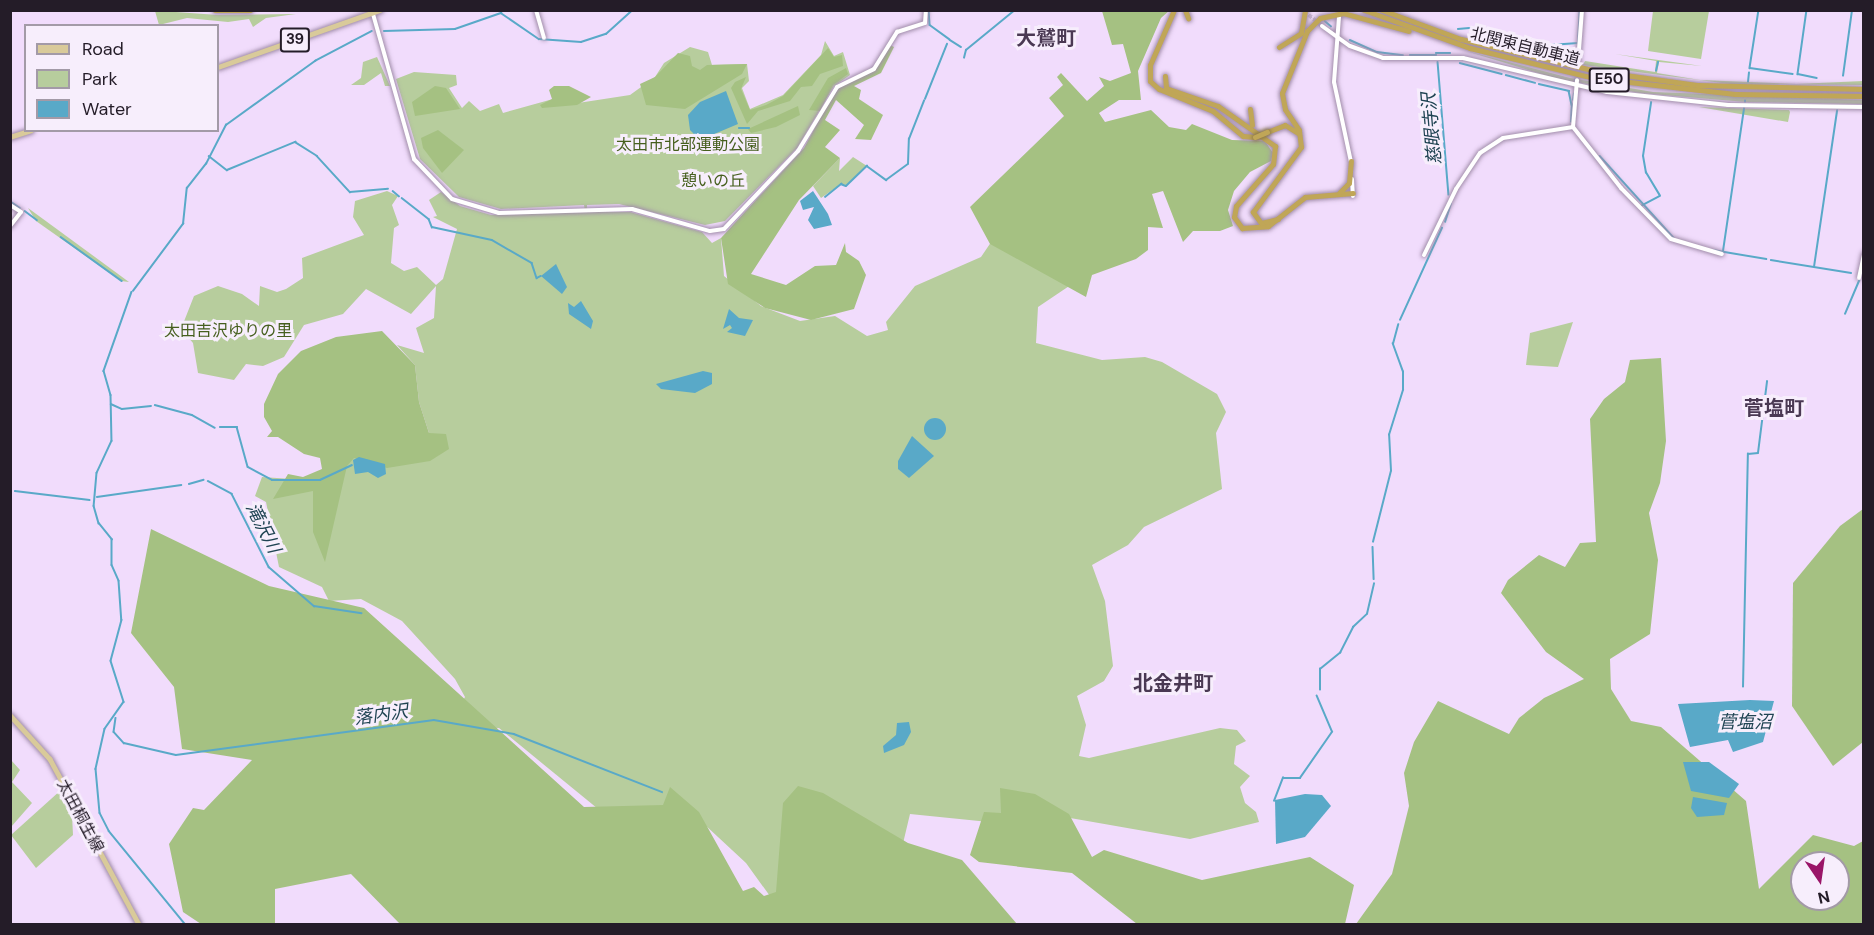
<!DOCTYPE html>
<html>
<head>
<meta charset="utf-8">
<style>
	body { margin:0 }
	#map { position:relative; width:1874px; height:935px; overflow:hidden; background:#f1dcfc; font-family:"DM Sans","Noto Sans JP",sans-serif }
	div>[style] { position:absolute }
	.green>* { inset:0; background:#b7cd9d }
	.forest>* { inset:0; background:#a5c182 }
	.water>* { inset:0; background:#59a9c8 }
	.round { border-radius:50% }
	.stream>* { height:1.5px; margin:-0.75px; padding:0 0.75px; transform-origin:0.75px; border-radius:0.75px; background:#59a9c8 }
	.minor-tunnel>* { height:4px; margin-top:-2px; transform-origin:0; background:repeating-linear-gradient(90deg,#c8b6d2 0 4px,transparent 0 6px) }
	.roads { filter:drop-shadow(0 0 2px #a18daa) drop-shadow(0 0 2px #a18daa) }
	.minor>* { height:4px; margin:-2px; padding:0 2px; transform-origin:2px; border-radius:2px; background:#fff }
	.major>* { height:4.5px; margin:-2.25px; padding:0 2.25px; transform-origin:2.25px; border-radius:2.25px; background:#d9ca9a }
	.highway>* { height:5px; margin:-2.5px; padding:0 2.5px; transform-origin:2.5px; border-radius:2.5px; background:#c0a657 }
	.bridges { filter:drop-shadow(0 0 2px #897647) drop-shadow(0 0 2px #897647) }
	.highway-bridge>* { height:5px; margin:-2.5px; padding:0 2.5px; transform-origin:2.5px; border-radius:2.5px; background:#c0a657 }
	span { translate:-50% -50%; white-space:nowrap; text-align:center; line-height:1.15; -webkit-text-stroke:6px #f7eefc; paint-order:stroke }
	.shield-label span { padding:2px 4px; background:#f7eefc; border:2px solid; border-radius:4px; -webkit-text-stroke-width:0 }
	.shield-label { font-size:15px; color:#241c28; font-weight:700 }
	.street-label { font-size:16px; color:#241c28 }
	.park-label { font-size:16px; color:#465f1e }
	.water-label { font-size:18px; color:#204453; font-style:italic }
	.quarter-label { font-size:20px; color:#4a3953; font-weight:700 }
	.frame { position:absolute; inset:0; border:12px solid #241c28; pointer-events:none }
	.legend { position:absolute; left:24px; top:24px; width:195px; height:108px; box-sizing:border-box; background:#f7eefc; border:2px solid #a39aa7; margin:0; padding:8px 10px; list-style:none; font-size:18px; color:#241c28 }
	.legend li { display:flex; align-items:center; gap:12px; height:30px }
	.legend b { width:30px; border:2px solid #a39aa7 }
	.north { position:absolute; left:1790px; top:851px; width:60px; height:60px; box-sizing:border-box; background:#f7eefc; border:2px solid #a39aa7; border-radius:50%; rotate:167deg; font-size:16px; font-weight:700; line-height:24px; text-align:center; color:#241c28 }
	.north::after { content:''; display:block; margin:auto; width:21px; height:27px; background:#9a1568; clip-path:polygon(50% 0,100% 100%,50% 72%,0 100%) }
</style>
</head>
<body>
<div id="map">
	<div class="green">
		<i style="clip-path:polygon(162px 11px,218px 15px,296px 14px,266px 18px,253px 27px,249px 19px,228px 22px,187px 18px,159px 25px,155px 11px)"></i>
		<i style="clip-path:polygon(1653px 11px,1709px 11px,1701px 59px,1648px 51px)"></i>
		<i style="clip-path:polygon(1472px 33px,1541px 52px,1576px 49px,1575px 63px,1499px 45px,1471px 37px)"></i>
		<i style="clip-path:polygon(825px 41px,834px 56px,843px 52px,850px 75px,834px 86px,797px 148px,725px 221px,705px 225px,619px 204px,587px 205px,587px 212px,630px 212px,702px 232px,712px 243px,721px 238px,724px 276px,761px 306px,800px 321px,835px 316px,867px 336px,888px 330px,886px 322px,915px 286px,981px 257px,1002px 226px,1087px 274px,1038px 307px,1036px 343px,1102px 360px,1145px 357px,1162px 362px,1217px 394px,1226px 412px,1216px 433px,1222px 489px,1144px 527px,1128px 545px,1092px 565px,1105px 601px,1113px 666px,1104px 681px,1077px 696px,1086px 725px,1079px 756px,1089px 758px,1220px 728px,1237px 730px,1246px 741px,1236px 746px,1234px 764px,1250px 776px,1240px 787px,1245px 803px,1256px 812px,1259px 822px,1190px 839px,1013px 808px,989px 822px,910px 814px,895px 877px,780px 910px,746px 863px,704px 824px,603px 813px,499px 728px,470px 727px,457px 711px,465px 697px,455px 679px,402px 621px,361px 599px,329px 601px,322px 587px,279px 567px,266px 502px,255px 496px,262px 477px,307px 480px,334px 461px,429px 433px,419px 402px,415px 365px,397px 345px,424px 353px,416px 328px,434px 318px,436px 286px,411px 314px,366px 289px,343px 314px,304px 325px,284px 357px,263px 366px,246px 364px,234px 380px,198px 373px,193px 343px,181px 329px,194px 296px,218px 286px,242px 294px,259px 306px,260px 286px,277px 292px,286px 289px,303px 278px,302px 258px,364px 235px,353px 217px,355px 201px,387px 191px,398px 196px,392px 205px,399px 225px,394px 228px,391px 263px,404px 271px,417px 267px,436px 285px,443px 279px,457px 229px,433px 217px,437px 216px,429px 200px,441px 192px,460px 206px,491px 215px,585px 212px,584px 205px,501px 209px,459px 197px,420px 159px,396px 79px,414px 72px,456px 75px,457px 85px,449px 88px,462px 108px,469px 101px,480px 111px,499px 104px,503px 113px,553px 99px,578px 103px,630px 95px,655px 77px,664px 63px,690px 47px,708px 52px,712px 65px,747px 64px,749px 81px,742px 88px,750px 109px,783px 95px,821px 55px)"></i>
		<i style="clip-path:polygon(1466px 51px,1570px 78px,1653px 92px,1863px 100px,1863px 104px,1746px 102px,1640px 93px,1558px 79px)"></i>
		<i style="clip-path:polygon(1615px 54px,1702px 66px,1659px 62px,1657px 73px,1700px 80px,1796px 84px,1863px 81px,1863px 85px,1730px 84px,1583px 65px,1585px 61px,1655px 72px,1656px 61px)"></i>
		<i style="clip-path:polygon(377px 57px,390px 86px,385px 86px,381px 73px,364px 85px,351px 85px,361px 78px,363px 62px)"></i>
		<i style="clip-path:polygon(1699px 107px,1789px 110px,1790px 112px,1788px 122px)"></i>
		<i style="clip-path:polygon(853px 157px,867px 166px,846px 185px,841px 184px,821px 198px,813px 186px,840px 158px,839px 171px)"></i>
		<i style="clip-path:polygon(28px 208px,54px 227px,129px 282px,121px 281px,36px 221px)"></i>
		<i style="clip-path:polygon(1573px 322px,1558px 367px,1526px 365px,1530px 333px)"></i>
		<i style="clip-path:polygon(11px 760px,20px 770px,12px 782px,32px 803px,11px 827px)"></i>
		<i style="clip-path:polygon(61px 790px,72px 815px,73px 835px,36px 868px,11px 835px)"></i>
	</div>
	<div class="forest">
		<i style="clip-path:polygon(1102px 11px,1169px 11px,1161px 18px,1138px 71px,1141px 100px,1119px 100px,1099px 113px,1105px 122px,1151px 110px,1169px 127px,1186px 130px,1192px 124px,1232px 140px,1265px 141px,1273px 153px,1271px 161px,1250px 172px,1234px 191px,1228px 210px,1233px 226px,1220px 231px,1193px 231px,1183px 242px,1163px 191px,1152px 194px,1163px 228px,1148px 227px,1148px 250px,1136px 259px,1092px 275px,1086px 297px,990px 244px,970px 207px,1064px 116px,1049px 98px,1063px 85px,1057px 77px,1061px 73px,1087px 101px,1104px 86px,1099px 77px,1110px 81px,1131px 73px,1123px 44px,1112px 45px)"></i>
		<i style="clip-path:polygon(890px 45px,894px 47px,881px 73px,854px 86px,861px 90px,859px 99px,883px 115px,871px 140px,855px 139px,864px 125px,836px 100px,825px 120px,840px 130px,825px 147px,840px 158px,799px 200px,751px 274px,786px 285px,815px 266px,836px 265px,845px 243px,846px 252px,859px 261px,866px 275px,854px 309px,811px 320px,765px 308px,728px 284px,721px 238px,804px 148px,836px 89px,871px 72px)"></i>
		<i style="clip-path:polygon(828px 48px,834px 57px,842px 55px,843px 66px,820px 74px,812px 86px,801px 87px,790px 101px,758px 111px,747px 124px,731px 88px,735px 82px,746px 77px,741px 89px,750px 110px,766px 105px,783px 96px)"></i>
		<i style="clip-path:polygon(678px 53px,690px 56px,692px 66px,700px 70px,707px 65px,747px 64px,742px 74px,685px 109px,646px 105px,640px 84px,655px 77px)"></i>
		<i style="clip-path:polygon(846px 68px,848px 74px,833px 85px,820px 111px,809px 110px,828px 78px)"></i>
		<i style="clip-path:polygon(435px 86px,446px 88px,460px 109px,415px 116px,412px 102px)"></i>
		<i style="clip-path:polygon(554px 86px,569px 86px,591px 97px,577px 105px,542px 108px,540px 105px,552px 99px,549px 90px)"></i>
		<i style="clip-path:polygon(798px 106px,800px 115px,776px 127px,751px 133px,748px 129px)"></i>
		<i style="clip-path:polygon(438px 130px,464px 150px,442px 173px,423px 148px,421px 138px)"></i>
		<i style="clip-path:polygon(382px 331px,415px 365px,419px 402px,429px 433px,446px 434px,449px 449px,430px 461px,387px 468px,354px 458px,347px 466px,325px 562px,313px 532px,313px 491px,273px 499px,288px 474px,303px 477px,322px 469px,320px 458px,304px 454px,278px 437px,267px 437px,272px 431px,264px 417px,264px 404px,278px 374px,301px 351px,336px 337px)"></i>
		<i style="clip-path:polygon(evenodd,1661px 358px,1666px 441px,1660px 483px,1649px 513px,1658px 560px,1650px 634px,1610px 659px,1611px 689px,1631px 721px,1661px 727px,1746px 801px,1759px 889px,1813px 835px,1854px 846px,1863px 841px,1863px 924px,1356px 924px,1392px 874px,1409px 806px,1404px 773px,1414px 742px,1438px 701px,1509px 734px,1519px 718px,1544px 698px,1584px 679px,1546px 652px,1501px 593px,1508px 580px,1539px 555px,1565px 567px,1580px 543px,1596px 542px,1590px 419px,1604px 399px,1625px 382px,1630px 360px,1661px 358px,1802px 863px,1838px 863px,1838px 899px,1802px 899px,1802px 863px)"></i>
		<i style="clip-path:polygon(1863px 509px,1863px 742px,1833px 766px,1792px 706px,1793px 583px,1840px 526px)"></i>
		<i style="clip-path:polygon(151px 529px,269px 586px,364px 608px,584px 807px,663px 805px,670px 787px,699px 812px,743px 891px,754px 887px,764px 896px,776px 892px,783px 803px,798px 786px,823px 793px,908px 843px,962px 860px,1017px 924px,400px 924px,351px 874px,275px 889px,275px 924px,201px 924px,183px 912px,169px 844px,193px 808px,204px 810px,252px 760px,182px 749px,174px 687px,131px 633px)"></i>
		<i style="clip-path:polygon(1000px 788px,1035px 794px,1069px 814px,1092px 857px,1104px 850px,1202px 880px,1310px 857px,1354px 885px,1345px 924px,1137px 924px,1072px 873px,979px 862px,970px 855px,984px 812px,1001px 813px)"></i>
	</div>
	<div class="water">
		<i style="clip-path:polygon(726px 91px,738px 124px,700px 140px,690px 130px,688px 115px,700px 102px)"></i>
		<i style="clip-path:polygon(813px 191px,828px 214px,832px 225px,814px 229px,808px 220px,814px 207px,803px 210px,800px 201px)"></i>
		<i style="clip-path:polygon(556px 264px,567px 287px,562px 294px,541px 276px)"></i>
		<i style="clip-path:polygon(581px 301px,593px 321px,591px 329px,569px 314px,568px 303px,574px 307px)"></i>
		<i style="clip-path:polygon(729px 309px,739px 318px,753px 320px,745px 336px,727px 332px,732px 328px,730px 325px,723px 329px)"></i>
		<i style="clip-path:polygon(703px 371px,712px 373px,712px 384px,695px 393px,661px 389px,656px 384px)"></i>
		<i class="round" style="left:924px;top:418px;width:22px;height:22px"></i>
		<i style="clip-path:polygon(912px 436px,934px 456px,909px 478px,898px 469px,898px 461px)"></i>
		<i style="clip-path:polygon(359px 457px,385px 464px,386px 474px,378px 478px,368px 472px,355px 474px,353px 460px)"></i>
		<i style="clip-path:polygon(1750px 700px,1774px 701px,1763px 742px,1733px 752px,1728px 740px,1690px 747px,1678px 704px)"></i>
		<i style="clip-path:polygon(909px 722px,911px 732px,904px 745px,884px 753px,883px 746px,896px 735px,897px 723px)"></i>
		<i style="clip-path:polygon(1683px 762px,1709px 762px,1739px 784px,1729px 798px,1691px 791px)"></i>
		<i style="clip-path:polygon(1305px 794px,1322px 795px,1331px 806px,1305px 837px,1276px 844px,1275px 800px)"></i>
		<i style="clip-path:polygon(1693px 797px,1727px 803px,1724px 815px,1697px 817px,1691px 808px)"></i>
	</div>
	<div class="stream">
		<i style="left:929px;top:10px;width:15px;rotate:86deg"></i>
		<i style="left:930px;top:25px;width:24px;rotate:36deg"></i>
		<i style="left:1759px;top:10px;width:59px;rotate:98.8deg"></i>
		<i style="left:1750px;top:68px;width:43px;rotate:7.9deg"></i>
		<i style="left:1807px;top:10px;width:65px;rotate:98deg"></i>
		<i style="left:1798px;top:74px;width:19px;rotate:12deg"></i>
		<i style="left:1325px;top:21px;width:8px;rotate:40deg"></i>
		<i style="left:1471px;top:28px;width:30px;rotate:12deg"></i>
		<i style="left:1458px;top:29px;width:11px;rotate:-5deg"></i>
		<i style="left:384px;top:31px;width:71px;rotate:-1.6deg"></i>
		<i style="left:455px;top:29px;width:49px;rotate:-19.2deg"></i>
		<i style="left:501px;top:13px;width:46px;rotate:34.4deg"></i>
		<i style="left:539px;top:39px;width:42px;rotate:4.1deg"></i>
		<i style="left:581px;top:42px;width:26px;rotate:-18deg"></i>
		<i style="left:606px;top:34px;width:36px;rotate:-42deg"></i>
		<i style="left:1502px;top:34px;width:32px;rotate:20deg"></i>
		<i style="left:950px;top:40px;width:13px;rotate:32deg"></i>
		<i style="left:1350px;top:40px;width:30px;rotate:24deg"></i>
		<i style="left:1377px;top:52px;width:26px;rotate:7deg"></i>
		<i style="left:1536px;top:46px;width:42px;rotate:-4.1deg"></i>
		<i style="left:1578px;top:43px;width:33px;rotate:-87deg"></i>
		<i style="left:1436px;top:53px;width:14px"></i>
		<i style="left:1410px;top:55px;width:26px"></i>
		<i style="left:964px;top:58px;width:8px;rotate:-76deg"></i>
		<i style="left:966px;top:50px;width:63px;rotate:-39.2deg"></i>
		<i style="left:1438px;top:62px;width:133px;rotate:85.3deg"></i>
		<i style="left:1460px;top:63px;width:43px;rotate:14.7deg"></i>
		<i style="left:1576px;top:63px;width:13px;rotate:-86deg"></i>
		<i style="left:1656px;top:71px;width:9px;rotate:-77deg"></i>
		<i style="left:1506px;top:75px;width:30px;rotate:15deg"></i>
		<i style="left:1843px;top:76px;width:67px;rotate:-82.2deg"></i>
		<i style="left:1575px;top:81px;width:1px;rotate:-90deg"></i>
		<i style="left:1748px;top:82px;width:9px;rotate:-84deg"></i>
		<i style="left:1539px;top:84px;width:31px;rotate:13deg"></i>
		<i style="left:1569px;top:91px;width:14px;rotate:78deg"></i>
		<i style="left:925px;top:99px;width:59px;rotate:-68.2deg"></i>
		<i style="left:1573px;top:100px;width:6px;rotate:-81deg"></i>
		<i style="left:1745px;top:102px;width:1px;rotate:-90deg"></i>
		<i style="left:1571px;top:122px;width:17px;rotate:-87deg"></i>
		<i style="left:739px;top:128px;width:10px"></i>
		<i style="left:209px;top:156px;width:23px;rotate:38deg"></i>
		<i style="left:227px;top:170px;width:74px;rotate:-22.4deg"></i>
		<i style="left:295px;top:142px;width:26px;rotate:32deg"></i>
		<i style="left:317px;top:156px;width:49px;rotate:47.5deg"></i>
		<i style="left:350px;top:192px;width:38px;rotate:-5deg"></i>
		<i style="left:1600px;top:156px;width:110px;rotate:47.9deg"></i>
		<i style="left:393px;top:191px;width:8px;rotate:40deg"></i>
		<i style="left:825px;top:197px;width:21px;rotate:-39deg"></i>
		<i style="left:841px;top:184px;width:5px;rotate:22deg"></i>
		<i style="left:846px;top:186px;width:29px;rotate:-44deg"></i>
		<i style="left:867px;top:166px;width:24px;rotate:36deg"></i>
		<i style="left:886px;top:180px;width:27px;rotate:-36deg"></i>
		<i style="left:908px;top:164px;width:25px;rotate:-88deg"></i>
		<i style="left:909px;top:139px;width:41px;rotate:-68.5deg"></i>
		<i style="left:402px;top:198px;width:34px;rotate:38deg"></i>
		<i style="left:429px;top:219px;width:9px;rotate:69deg"></i>
		<i style="left:432px;top:227px;width:61px;rotate:12.2deg"></i>
		<i style="left:492px;top:240px;width:46px;rotate:29.9deg"></i>
		<i style="left:532px;top:263px;width:16px;rotate:72deg"></i>
		<i style="left:537px;top:278px;width:4px;rotate:-27deg"></i>
		<i style="left:10px;top:201px;width:12px;rotate:35deg"></i>
		<i style="left:1641px;top:206px;width:21px;rotate:-28deg"></i>
		<i style="left:1660px;top:196px;width:27px;rotate:-121deg"></i>
		<i style="left:1646px;top:173px;width:17px;rotate:-100deg"></i>
		<i style="left:1643px;top:156px;width:54px;rotate:-81.4deg"></i>
		<i style="left:25px;top:211px;width:15px;rotate:37deg"></i>
		<i style="left:1445px;top:222px;width:19px;rotate:-72deg"></i>
		<i style="left:61px;top:237px;width:75px;rotate:35.8deg"></i>
		<i style="left:1713px;top:250px;width:54px;rotate:9.6deg"></i>
		<i style="left:1723px;top:251px;width:144px;rotate:-81.6deg"></i>
		<i style="left:1771px;top:260px;width:81px;rotate:9.2deg"></i>
		<i style="left:1814px;top:267px;width:158px;rotate:-81.6deg"></i>
		<i style="left:133px;top:291px;width:84px;rotate:-53.3deg"></i>
		<i style="left:183px;top:224px;width:36px;rotate:-84deg"></i>
		<i style="left:187px;top:188px;width:31px;rotate:-52deg"></i>
		<i style="left:206px;top:164px;width:44px;rotate:-62.9deg"></i>
		<i style="left:226px;top:125px;width:110px;rotate:-35.7deg"></i>
		<i style="left:315px;top:61px;width:64px;rotate:-27.8deg"></i>
		<i style="left:132px;top:292px;width:84px;rotate:109.5deg"></i>
		<i style="left:104px;top:371px;width:25px;rotate:74deg"></i>
		<i style="left:111px;top:395px;width:46px;rotate:88.8deg"></i>
		<i style="left:112px;top:441px;width:35px;rotate:115deg"></i>
		<i style="left:97px;top:473px;width:33px;rotate:95deg"></i>
		<i style="left:94px;top:506px;width:18px;rotate:74deg"></i>
		<i style="left:99px;top:523px;width:21px;rotate:51deg"></i>
		<i style="left:112px;top:539px;width:26px;rotate:90deg"></i>
		<i style="left:112px;top:565px;width:17px;rotate:66deg"></i>
		<i style="left:119px;top:581px;width:39px;rotate:86deg"></i>
		<i style="left:122px;top:620px;width:42px;rotate:105deg"></i>
		<i style="left:111px;top:661px;width:43px;rotate:72.4deg"></i>
		<i style="left:124px;top:702px;width:33px;rotate:125deg"></i>
		<i style="left:105px;top:729px;width:41px;rotate:102.7deg"></i>
		<i style="left:96px;top:769px;width:44px;rotate:84.8deg"></i>
		<i style="left:100px;top:813px;width:20px;rotate:63deg"></i>
		<i style="left:109px;top:831px;width:120px;rotate:50.7deg"></i>
		<i style="left:1845px;top:314px;width:36px;rotate:-67deg"></i>
		<i style="left:1400px;top:320px;width:101px;rotate:-65.5deg"></i>
		<i style="left:111px;top:404px;width:12px;rotate:24deg"></i>
		<i style="left:122px;top:409px;width:29px;rotate:-6deg"></i>
		<i style="left:155px;top:405px;width:38px;rotate:15deg"></i>
		<i style="left:192px;top:415px;width:26px;rotate:29deg"></i>
		<i style="left:220px;top:427px;width:17px"></i>
		<i style="left:237px;top:427px;width:41px;rotate:74.6deg"></i>
		<i style="left:248px;top:467px;width:27px;rotate:28deg"></i>
		<i style="left:272px;top:480px;width:48px"></i>
		<i style="left:320px;top:480px;width:35px;rotate:-25deg"></i>
		<i style="left:208px;top:481px;width:27px;rotate:28deg"></i>
		<i style="left:232px;top:494px;width:82px;rotate:63.1deg"></i>
		<i style="left:269px;top:567px;width:60px;rotate:40.9deg"></i>
		<i style="left:314px;top:606px;width:48px;rotate:8.5deg"></i>
		<i style="left:189px;top:484px;width:15px;rotate:-16deg"></i>
		<i style="left:15px;top:491px;width:75px;rotate:6.9deg"></i>
		<i style="left:97px;top:497px;width:85px;rotate:-8.1deg"></i>
		<i style="left:1373px;top:542px;width:73px;rotate:-75.8deg"></i>
		<i style="left:1391px;top:471px;width:36px;rotate:-93deg"></i>
		<i style="left:1389px;top:435px;width:47px;rotate:-72.7deg"></i>
		<i style="left:1403px;top:390px;width:18px;rotate:-90deg"></i>
		<i style="left:1403px;top:372px;width:30px;rotate:-110deg"></i>
		<i style="left:1393px;top:344px;width:20px;rotate:-75deg"></i>
		<i style="left:1373px;top:547px;width:32px;rotate:88deg"></i>
		<i style="left:1743px;top:687px;width:233px;rotate:-88.8deg"></i>
		<i style="left:1748px;top:454px;width:10px;rotate:-6deg"></i>
		<i style="left:1758px;top:453px;width:72px;rotate:-82.8deg"></i>
		<i style="left:1320px;top:690px;width:21px;rotate:-90deg"></i>
		<i style="left:1320px;top:669px;width:26px;rotate:-39deg"></i>
		<i style="left:1340px;top:653px;width:29px;rotate:-63deg"></i>
		<i style="left:1353px;top:627px;width:19px;rotate:-43deg"></i>
		<i style="left:1367px;top:614px;width:31px;rotate:-77deg"></i>
		<i style="left:116px;top:718px;width:14px;rotate:98deg"></i>
		<i style="left:114px;top:732px;width:15px;rotate:48deg"></i>
		<i style="left:124px;top:743px;width:53px;rotate:13deg"></i>
		<i style="left:176px;top:755px;width:260px;rotate:-7.7deg"></i>
		<i style="left:434px;top:720px;width:81px;rotate:9.9deg"></i>
		<i style="left:514px;top:734px;width:159px;rotate:21.4deg"></i>
		<i style="left:1274px;top:801px;width:25px;rotate:-69deg"></i>
		<i style="left:1283px;top:778px;width:17px"></i>
		<i style="left:1300px;top:778px;width:56px;rotate:-55.2deg"></i>
		<i style="left:1332px;top:732px;width:39px;rotate:-113deg"></i>
	</div>
	<div class="minor-tunnel">
		<i style="left:1304px;top:11px;width:23px;rotate:40deg"></i>
	</div>
	<div class="roads">
		<div class="minor">
			<i style="left:536px;top:10px;width:29px;rotate:74deg"></i>
			<i style="left:373px;top:14px;width:151px;rotate:74.2deg"></i>
			<i style="left:414px;top:159px;width:55px;rotate:46.5deg"></i>
			<i style="left:452px;top:199px;width:49px;rotate:16.6deg"></i>
			<i style="left:499px;top:213px;width:133px;rotate:-1.7deg"></i>
			<i style="left:632px;top:209px;width:81px;rotate:15.8deg"></i>
			<i style="left:710px;top:231px;width:14px;rotate:-8deg"></i>
			<i style="left:724px;top:229px;width:108px;rotate:-46.5deg"></i>
			<i style="left:798px;top:151px;width:75px;rotate:-58.6deg"></i>
			<i style="left:837px;top:87px;width:41px;rotate:-25.9deg"></i>
			<i style="left:874px;top:69px;width:44px;rotate:-58.1deg"></i>
			<i style="left:897px;top:32px;width:29px;rotate:-18deg"></i>
			<i style="left:925px;top:23px;width:13px;rotate:-86deg"></i>
			<i style="left:1339px;top:17px;width:65px;rotate:94.4deg"></i>
			<i style="left:1334px;top:82px;width:82px;rotate:78deg"></i>
			<i style="left:1322px;top:26px;width:34px;rotate:36deg"></i>
			<i style="left:1350px;top:46px;width:35px;rotate:20deg"></i>
			<i style="left:1383px;top:58px;width:80px"></i>
			<i style="left:1463px;top:58px;width:148px;rotate:13.3deg"></i>
			<i style="left:1607px;top:92px;width:122px;rotate:6.1deg"></i>
			<i style="left:1728px;top:105px;width:136px;rotate:0.8deg"></i>
			<i style="left:1578px;top:63px;width:53px;rotate:-85.7deg"></i>
			<i style="left:1573px;top:127px;width:78px;rotate:51.8deg"></i>
			<i style="left:1621px;top:188px;width:71px;rotate:45.6deg"></i>
			<i style="left:1671px;top:239px;width:53px;rotate:16.4deg"></i>
			<i style="left:1573px;top:127px;width:47px;rotate:-85.1deg"></i>
			<i style="left:1352px;top:179px;width:17px;rotate:87deg"></i>
			<i style="left:10px;top:205px;width:13px;rotate:32deg"></i>
			<i style="left:21px;top:212px;width:18px;rotate:128deg"></i>
			<i style="left:1424px;top:255px;width:73px;rotate:-64.1deg"></i>
			<i style="left:1456px;top:189px;width:43px;rotate:-56.3deg"></i>
			<i style="left:1480px;top:153px;width:27px;rotate:-33deg"></i>
			<i style="left:1503px;top:138px;width:71px;rotate:-8.9deg"></i>
			<i style="left:1859px;top:278px;width:25px;rotate:-78deg"></i>
		</div>
		<div class="major">
			<i style="left:218px;top:67px;width:172px;rotate:-19.4deg"></i>
			<i style="left:10px;top:137px;width:22px;rotate:-18deg"></i>
			<i style="left:10px;top:715px;width:59px;rotate:47.7deg"></i>
			<i style="left:50px;top:759px;width:187px;rotate:61.7deg"></i>
		</div>
		<div class="highway">
			<i style="left:215px;top:10px;width:35px"></i>
			<i style="left:1174px;top:10px;width:60px;rotate:113.6deg"></i>
			<i style="left:1150px;top:65px;width:16px;rotate:90deg"></i>
			<i style="left:1150px;top:81px;width:12px;rotate:42deg"></i>
			<i style="left:1159px;top:89px;width:58px;rotate:22.2deg"></i>
			<i style="left:1213px;top:111px;width:39px;rotate:40deg"></i>
			<i style="left:1243px;top:136px;width:12px;rotate:5deg"></i>
			<i style="left:1185px;top:10px;width:9px;rotate:69deg"></i>
			<i style="left:1364px;top:10px;width:113px;rotate:19.7deg"></i>
			<i style="left:1470px;top:48px;width:128px;rotate:13.6deg"></i>
			<i style="left:1594px;top:78px;width:142px;rotate:6.5deg"></i>
			<i style="left:1735px;top:94px;width:129px;rotate:0.9deg"></i>
			<i style="left:1382px;top:10px;width:84px;rotate:20.2deg"></i>
			<i style="left:1461px;top:39px;width:139px;rotate:13.3deg"></i>
			<i style="left:1596px;top:71px;width:102px;rotate:7.9deg"></i>
			<i style="left:1697px;top:85px;width:167px;rotate:1.4deg"></i>
			<i style="left:1279px;top:47px;width:26px;rotate:-32deg"></i>
			<i style="left:1301px;top:33px;width:23px;rotate:-80deg"></i>
			<i style="left:1165px;top:76px;width:12px;rotate:85deg"></i>
			<i style="left:1166px;top:88px;width:55px;rotate:19.1deg"></i>
			<i style="left:1218px;top:106px;width:70px;rotate:35.1deg"></i>
			<i style="left:1275px;top:146px;width:18px;rotate:96deg"></i>
			<i style="left:1273px;top:164px;width:56px;rotate:131.4deg"></i>
			<i style="left:1236px;top:206px;width:11px;rotate:100deg"></i>
			<i style="left:1234px;top:217px;width:14px;rotate:54deg"></i>
			<i style="left:1242px;top:228px;width:26px;rotate:-4deg"></i>
			<i style="left:1268px;top:226px;width:47px;rotate:-38.1deg"></i>
			<i style="left:1305px;top:197px;width:48px;rotate:-4.8deg"></i>
			<i style="left:1250px;top:109px;width:16px;rotate:83deg"></i>
			<i style="left:1267px;top:132px;width:19px;rotate:-21deg"></i>
			<i style="left:1285px;top:125px;width:15px;rotate:32deg"></i>
			<i style="left:1339px;top:193px;width:14px;rotate:-45deg"></i>
			<i style="left:1349px;top:183px;width:22px;rotate:-85deg"></i>
			<i style="left:1278px;top:219px;width:17px;rotate:167deg"></i>
			<i style="left:1261px;top:223px;width:14px;rotate:-126deg"></i>
			<i style="left:1253px;top:212px;width:81px;rotate:-53.6deg"></i>
			<i style="left:1301px;top:147px;width:17px;rotate:-97deg"></i>
			<i style="left:1299px;top:130px;width:25px;rotate:-124deg"></i>
			<i style="left:1285px;top:109px;width:16px;rotate:-101deg"></i>
			<i style="left:1282px;top:93px;width:67px;rotate:-68deg"></i>
			<i style="left:1307px;top:31px;width:18px;rotate:-45deg"></i>
			<i style="left:1320px;top:18px;width:24px;rotate:-12deg"></i>
			<i style="left:1343px;top:13px;width:68px;rotate:15.3deg"></i>
		</div>
	</div>
	<div class="bridges">
		<div class="highway-bridge">
			<i style="left:1255px;top:137px;width:13px;rotate:-23deg"></i>
		</div>
	</div>
	<div class="shield-label">
		<span style="left:295px;top:40px">39</span>
		<span style="left:1609px;top:80px">E50</span>
	</div>
	<div class="street-label">
		<span style="left:1525px;top:47px;rotate:14deg">北関東自動車道</span>
		<span style="left:80px;top:816px;rotate:62deg">太田桐生線</span>
	</div>
	<div class="park-label">
		<span style="left:688px;top:145px">太田市北部運動公園</span>
		<span style="left:713px;top:181px">憩いの丘</span>
		<span style="left:228px;top:331px">太田吉沢ゆりの里</span>
	</div>
	<div class="water-label">
		<span style="left:1432px;top:129px;rotate:-95deg">慈眼寺沢</span>
		<span style="left:263px;top:528px;rotate:63deg">滝沢川</span>
		<span style="left:381px;top:715px;rotate:-8deg">落内沢</span>
		<span style="left:1745px;top:722px">菅塩沼</span>
	</div>
	<div class="quarter-label">
		<span style="left:1046px;top:38px">大鷲町</span>
		<span style="left:1774px;top:408px">菅塩町</span>
		<span style="left:1173px;top:683px">北金井町</span>
	</div>
	<div class="frame"></div>
	<ul class="legend">
	<li><b style="height:8px;background:#d9ca9a"></b>Road</li>
	<li><b style="height:16px;background:#b7cd9d"></b>Park</li>
	<li><b style="height:16px;background:#59a9c8"></b>Water</li>
	</ul>
	<div class="north">N</div>
</div>
</body>
</html>
